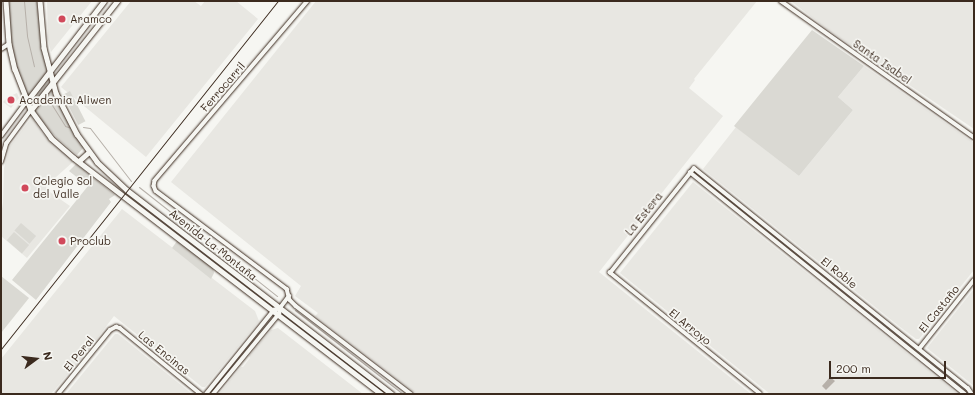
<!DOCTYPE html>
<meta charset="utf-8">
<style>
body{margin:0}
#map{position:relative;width:975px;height:395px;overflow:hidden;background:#f6f6f2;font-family:Mali,sans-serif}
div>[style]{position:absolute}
.built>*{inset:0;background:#e8e7e2}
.green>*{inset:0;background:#dad9d3;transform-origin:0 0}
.water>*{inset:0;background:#b6b0a9}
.stream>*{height:1px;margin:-0.5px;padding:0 0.5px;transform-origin:0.5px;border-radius:0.5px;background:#b6b0a9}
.roads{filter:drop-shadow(0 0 1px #3b2a1e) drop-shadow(0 0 1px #3b2a1e)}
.street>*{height:3.5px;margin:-1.75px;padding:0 1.75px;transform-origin:1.75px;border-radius:1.75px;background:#f6f6f2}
.secondary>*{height:4.5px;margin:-2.25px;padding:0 2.25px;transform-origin:2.25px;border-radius:2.25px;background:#f6f6f2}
.rail>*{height:1px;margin:-0.5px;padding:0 0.5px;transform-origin:0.5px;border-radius:0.5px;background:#3b2a1e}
.dots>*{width:11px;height:11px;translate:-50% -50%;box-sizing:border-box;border:2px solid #f6f6f2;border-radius:50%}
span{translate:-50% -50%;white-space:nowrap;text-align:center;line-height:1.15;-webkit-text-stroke:3.5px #f6f6f2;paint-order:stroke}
.poi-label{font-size:11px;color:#3b2a1e}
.left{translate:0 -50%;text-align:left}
.street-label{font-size:11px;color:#3b2a1e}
.frame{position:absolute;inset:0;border:2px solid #3b2a1e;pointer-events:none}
.north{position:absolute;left:16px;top:339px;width:40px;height:40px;-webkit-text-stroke:3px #f6f6f2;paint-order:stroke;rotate:75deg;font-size:11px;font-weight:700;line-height:16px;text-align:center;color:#3b2a1e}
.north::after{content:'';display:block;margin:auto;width:14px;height:18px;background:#3b2a1e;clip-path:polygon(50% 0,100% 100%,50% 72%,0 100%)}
.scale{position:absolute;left:829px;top:361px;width:117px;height:18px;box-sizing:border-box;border:2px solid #3b2a1e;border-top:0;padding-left:5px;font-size:12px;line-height:14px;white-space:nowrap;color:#3b2a1e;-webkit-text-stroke:3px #f6f6f2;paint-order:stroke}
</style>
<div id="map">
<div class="built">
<i style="clip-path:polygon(47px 1px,92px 1px,51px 52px,48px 40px)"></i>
<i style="clip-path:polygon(131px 1px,194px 1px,201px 6px,205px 1px,236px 1px,258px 19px,146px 157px,61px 87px)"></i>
<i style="clip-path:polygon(316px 1px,757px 1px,694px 79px,695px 80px,689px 88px,723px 116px,599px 272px,751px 394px,417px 394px,315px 316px,318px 313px,295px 296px,301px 286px,171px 182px)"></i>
<i style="clip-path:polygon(791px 1px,972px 1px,974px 3px,974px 129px,827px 29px)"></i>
<i style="clip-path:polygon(864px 66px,974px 143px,974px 270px,919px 339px,916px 339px,899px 326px,703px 169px,736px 127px,799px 176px,853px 110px,838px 97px)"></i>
<i style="clip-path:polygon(17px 93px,19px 98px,11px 108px,3px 102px,8px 97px)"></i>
<i style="clip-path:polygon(32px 117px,42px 133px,74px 161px,46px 186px,47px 190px,70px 206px,27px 258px,1px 236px,1px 214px,3px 203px,4px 168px,10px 146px)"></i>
<i style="clip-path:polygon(693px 182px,958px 394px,770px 394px,620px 273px)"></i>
<i style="clip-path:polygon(122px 209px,255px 311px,259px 321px,205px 387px,202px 387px,114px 316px,89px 349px,51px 394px,1px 394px,1px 359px)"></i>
<i style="clip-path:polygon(974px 289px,974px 386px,927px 348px)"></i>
<i style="clip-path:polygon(278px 328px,363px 394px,219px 394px,241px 367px,243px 367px,250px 358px,249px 356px,271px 330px)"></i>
<i style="clip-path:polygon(115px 334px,118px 334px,192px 394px,66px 394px)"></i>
</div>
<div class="green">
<i style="clip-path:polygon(9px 1px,38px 1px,47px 66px,56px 93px,84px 147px,77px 155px,57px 138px,43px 122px,35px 111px,27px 93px,15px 63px,9px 34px)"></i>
<i style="clip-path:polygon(812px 30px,864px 66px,838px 97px,853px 110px,799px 176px,734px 126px)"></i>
<i style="left:70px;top:91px;width:34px;height:8px;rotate:63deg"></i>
<i style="clip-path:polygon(76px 164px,115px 195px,109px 199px,111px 202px,36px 300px,12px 280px,88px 186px,69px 171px)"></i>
<i style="left:21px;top:223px;width:20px;height:10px;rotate:41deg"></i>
<i style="left:14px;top:232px;width:20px;height:11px;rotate:41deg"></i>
<i style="clip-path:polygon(177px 241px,213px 268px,214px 273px,211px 279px,172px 248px)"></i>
<i style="clip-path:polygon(1px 276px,29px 298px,1px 333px)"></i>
</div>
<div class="water">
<i style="clip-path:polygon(830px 377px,835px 381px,826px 390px,822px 386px)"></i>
</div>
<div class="stream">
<i style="left:24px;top:1px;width:35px;rotate:85deg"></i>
<i style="left:27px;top:36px;width:31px;rotate:77deg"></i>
<i style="left:47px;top:97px;width:34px;rotate:58deg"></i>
<i style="left:65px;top:126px;width:7px;rotate:16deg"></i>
<i style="left:83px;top:127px;width:7px;rotate:8deg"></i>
<i style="left:90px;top:128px;width:67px;rotate:52.3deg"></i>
<i style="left:139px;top:187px;width:176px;rotate:38.3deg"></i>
<i style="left:295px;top:310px;width:137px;rotate:37.9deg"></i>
</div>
<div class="roads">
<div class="street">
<i style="left:308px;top:1px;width:236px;rotate:130.4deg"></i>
<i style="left:155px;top:181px;width:5px;rotate:101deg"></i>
<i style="left:154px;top:186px;width:5px;rotate:68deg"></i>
<i style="left:156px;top:191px;width:164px;rotate:36.8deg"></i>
<i style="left:287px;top:289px;width:11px;rotate:75deg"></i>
<i style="left:290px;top:300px;width:8px;rotate:45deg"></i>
<i style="left:296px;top:306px;width:145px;rotate:37.4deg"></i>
<i style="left:781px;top:1px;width:236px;rotate:35.2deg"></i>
<i style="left:1px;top:49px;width:9px;rotate:-32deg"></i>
<i style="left:1px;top:136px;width:44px;rotate:-53.4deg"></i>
<i style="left:1px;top:162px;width:19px;rotate:-74deg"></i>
<i style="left:6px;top:144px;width:42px;rotate:-53.7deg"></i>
<i style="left:690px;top:172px;width:353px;rotate:38.9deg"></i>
<i style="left:919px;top:349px;width:88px;rotate:-51.4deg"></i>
<i style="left:58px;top:394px;width:82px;rotate:-50.9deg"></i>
<i style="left:110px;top:330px;width:7px;rotate:-27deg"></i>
<i style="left:116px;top:327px;width:4px;rotate:14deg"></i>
<i style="left:120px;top:328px;width:104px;rotate:39.2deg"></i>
<i style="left:206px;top:394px;width:108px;rotate:-51deg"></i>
<i style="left:274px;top:310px;width:6px;rotate:-18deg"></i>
<i style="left:213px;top:394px;width:104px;rotate:-50.5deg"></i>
<i style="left:279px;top:314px;width:6px;rotate:-81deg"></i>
<i style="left:280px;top:308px;width:15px;rotate:-53deg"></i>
<i style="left:760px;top:394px;width:193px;rotate:-141.1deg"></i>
<i style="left:610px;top:273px;width:134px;rotate:-51.3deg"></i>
<i style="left:694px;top:168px;width:351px;rotate:38.8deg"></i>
<i style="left:968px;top:388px;width:7px;rotate:56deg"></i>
</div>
<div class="secondary">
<i style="left:6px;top:1px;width:43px;rotate:86deg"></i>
<i style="left:9px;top:44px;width:26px;rotate:77deg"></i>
<i style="left:15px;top:69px;width:44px;rotate:68.7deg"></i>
<i style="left:31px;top:110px;width:34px;rotate:54deg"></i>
<i style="left:51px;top:138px;width:30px;rotate:41deg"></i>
<i style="left:74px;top:158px;width:388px;rotate:37.5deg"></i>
<i style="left:40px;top:1px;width:47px;rotate:85.1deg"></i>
<i style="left:44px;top:48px;width:47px;rotate:75.1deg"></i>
<i style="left:56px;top:93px;width:46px;rotate:62.9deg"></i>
<i style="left:77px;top:134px;width:34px;rotate:54deg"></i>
<i style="left:97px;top:162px;width:41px;rotate:43deg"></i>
<i style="left:127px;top:190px;width:334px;rotate:37.6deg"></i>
<i style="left:27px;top:101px;width:126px;rotate:-52.4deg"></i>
<i style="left:31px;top:110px;width:139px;rotate:-51.7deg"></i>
<i style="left:79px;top:161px;width:13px;rotate:-42deg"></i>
</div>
</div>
<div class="rail">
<i style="left:1px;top:349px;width:445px;rotate:-51.5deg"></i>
</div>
<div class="dots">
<i style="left:62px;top:19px;background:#d1495b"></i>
<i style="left:11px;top:100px;background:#d1495b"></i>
<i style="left:25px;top:188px;background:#d1495b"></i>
<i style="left:62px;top:241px;background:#d1495b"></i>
</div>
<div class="poi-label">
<span class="left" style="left:70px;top:19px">Aramco</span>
<span class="left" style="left:19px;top:100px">Academia Aliwen</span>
<span class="left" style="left:33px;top:188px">Colegio Sol<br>del Valle</span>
<span class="left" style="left:70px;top:241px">Proclub</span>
</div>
<div class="street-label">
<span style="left:882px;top:62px;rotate:35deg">Santa Isabel</span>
<span style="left:223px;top:87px;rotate:-49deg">Ferrocarril</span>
<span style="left:644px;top:214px;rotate:-51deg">La Estera</span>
<span style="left:213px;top:245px;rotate:38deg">Avenida La Montaña</span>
<span style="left:839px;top:273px;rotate:39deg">El Roble</span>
<span style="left:939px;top:309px;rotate:-51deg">El Castaño</span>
<span style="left:690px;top:327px;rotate:39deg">El Arroyo</span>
<span style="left:164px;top:353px;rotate:39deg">Las Encinas</span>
<span style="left:79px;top:354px;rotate:-51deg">El Peral</span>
</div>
<div class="frame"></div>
<div class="north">N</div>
<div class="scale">200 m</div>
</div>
